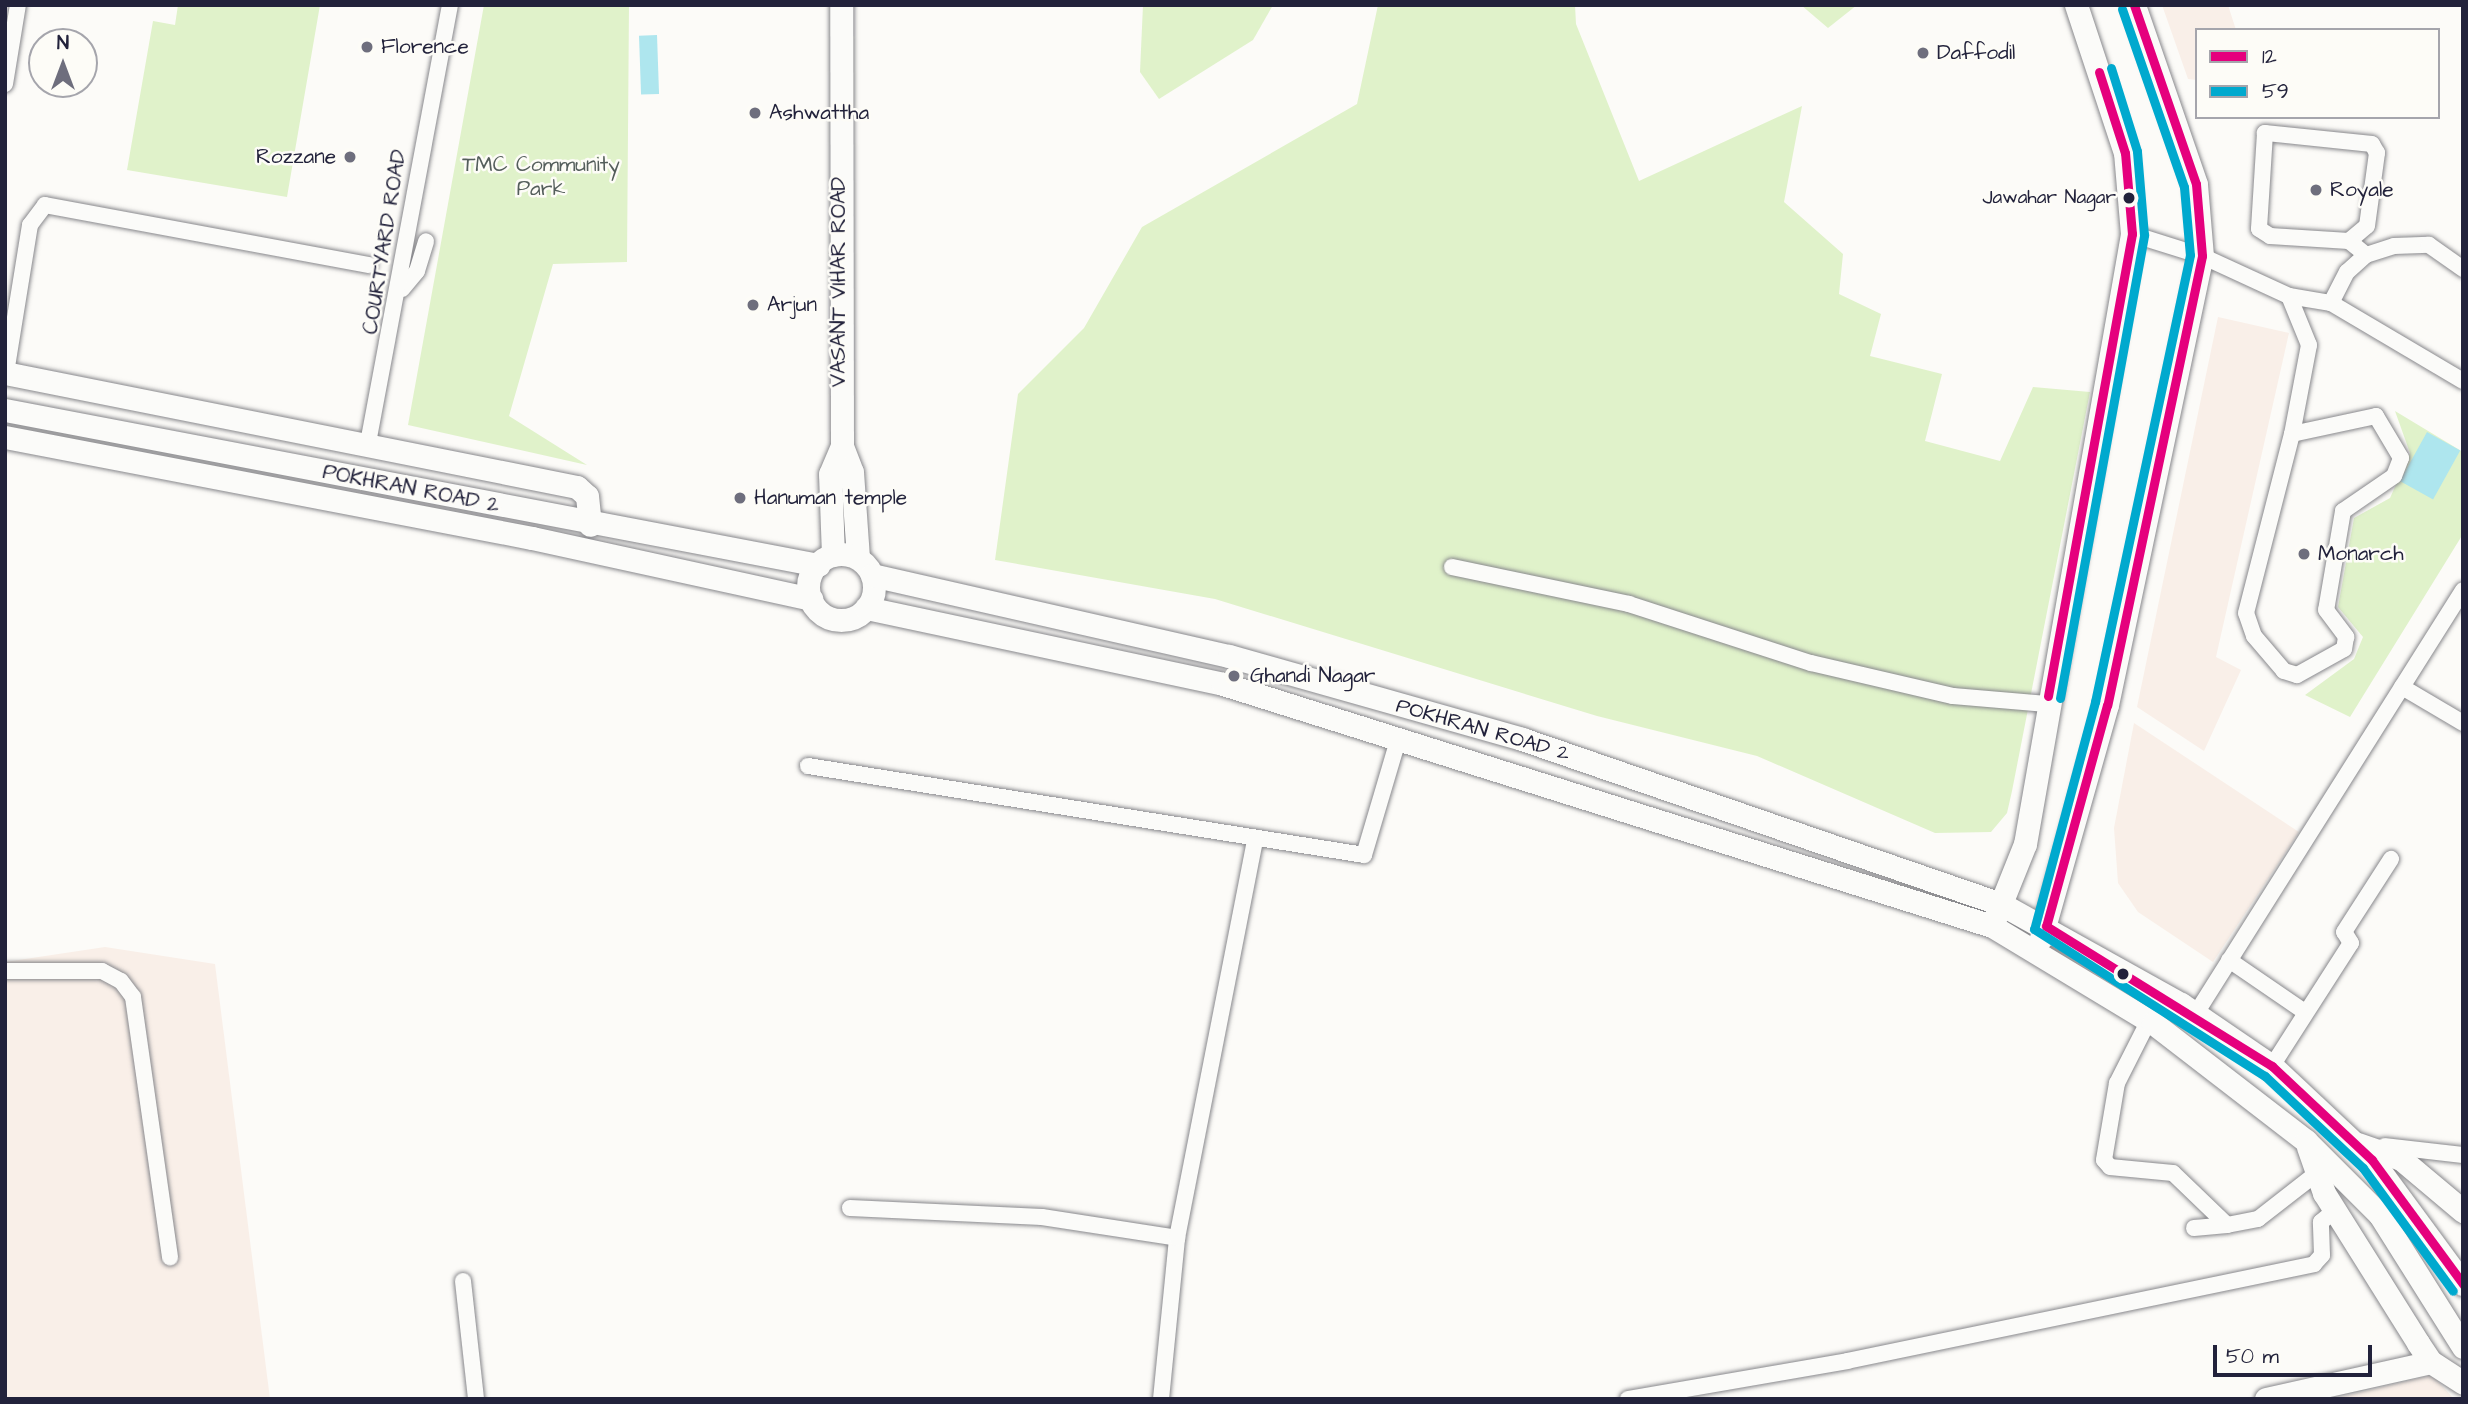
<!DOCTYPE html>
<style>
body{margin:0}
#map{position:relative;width:2468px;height:1404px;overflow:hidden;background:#fcfbf8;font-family:"Architects Daughter",sans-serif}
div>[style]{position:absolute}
.built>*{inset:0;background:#f9efe8}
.green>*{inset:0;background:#e0f2ca}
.water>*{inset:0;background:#aee6ee;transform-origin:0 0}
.roads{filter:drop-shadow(0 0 2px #88888c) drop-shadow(0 0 2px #88888c)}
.street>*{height:16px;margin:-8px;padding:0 8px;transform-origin:8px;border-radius:8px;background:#fbfbf9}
.secondary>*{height:23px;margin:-11.5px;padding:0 11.5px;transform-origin:11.5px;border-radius:11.5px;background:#fbfbf9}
.secondary>.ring{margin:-11.5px;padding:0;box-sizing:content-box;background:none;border:23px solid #fbfbf9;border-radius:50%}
.bus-1>*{height:9px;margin:-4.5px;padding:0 4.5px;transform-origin:4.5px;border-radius:4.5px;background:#e5007d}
.bus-2>*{height:9px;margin:-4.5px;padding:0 4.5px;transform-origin:4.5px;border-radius:4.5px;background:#00a9ce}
.dots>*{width:19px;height:19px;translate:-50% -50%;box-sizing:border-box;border:4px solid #fdfcf7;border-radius:50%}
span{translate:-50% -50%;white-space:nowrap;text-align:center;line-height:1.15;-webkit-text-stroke:5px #fdfcf7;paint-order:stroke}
.bus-label{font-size:19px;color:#22223b}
.right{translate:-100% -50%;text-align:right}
.poi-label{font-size:21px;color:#22223b}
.left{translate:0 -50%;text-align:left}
.park-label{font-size:21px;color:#545e5b}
.street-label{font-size:21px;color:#22223b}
.frame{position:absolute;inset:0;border:7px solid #22223b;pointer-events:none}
.legend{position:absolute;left:2195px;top:28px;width:245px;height:91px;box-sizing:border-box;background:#fdfcf7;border:2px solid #a5a5ac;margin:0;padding:9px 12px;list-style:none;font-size:21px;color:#22223b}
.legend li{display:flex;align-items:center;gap:14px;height:35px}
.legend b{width:35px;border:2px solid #a5a5ac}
.north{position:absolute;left:28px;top:28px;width:70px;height:70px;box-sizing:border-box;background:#fdfcf7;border:2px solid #a5a5ac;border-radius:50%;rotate:0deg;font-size:19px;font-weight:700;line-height:28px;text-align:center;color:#22223b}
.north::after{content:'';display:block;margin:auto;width:24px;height:32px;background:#6e6e7d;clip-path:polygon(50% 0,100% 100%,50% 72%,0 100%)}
.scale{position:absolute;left:2213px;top:1345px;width:159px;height:32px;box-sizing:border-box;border:4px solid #22223b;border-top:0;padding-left:9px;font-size:21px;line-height:24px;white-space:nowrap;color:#22223b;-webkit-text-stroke:5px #fdfcf7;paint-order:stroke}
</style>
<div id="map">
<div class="built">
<i style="clip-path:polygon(2162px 5px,2228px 5px,2236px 30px,2197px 30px,2197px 80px,2188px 79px)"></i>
<i style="clip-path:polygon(2218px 317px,2289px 333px,2216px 657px,2241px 670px,2204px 751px,2137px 707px)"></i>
<i style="clip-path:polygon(2134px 723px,2299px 832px,2213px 962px,2138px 912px,2118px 883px,2114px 828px)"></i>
<i style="clip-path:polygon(105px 947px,215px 964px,270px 1399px,5px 1399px,5px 962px)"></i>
<i style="clip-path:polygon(2432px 1375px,2454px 1399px,2332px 1399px)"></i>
</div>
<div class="green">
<i style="clip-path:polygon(178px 5px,320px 5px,287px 197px,127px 170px,153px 21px,175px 25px)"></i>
<i style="clip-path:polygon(484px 5px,629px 5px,627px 262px,553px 264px,509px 416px,587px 465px,408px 425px)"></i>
<i style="clip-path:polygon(1143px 5px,1273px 5px,1253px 40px,1159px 99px,1140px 72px)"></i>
<i style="clip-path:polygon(1378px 5px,1575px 5px,1576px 24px,1639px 181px,1802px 106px,1784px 202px,1843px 254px,1839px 294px,1881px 314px,1870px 356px,1942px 374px,1925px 441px,2000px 461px,2033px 387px,2090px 392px,2012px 791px,2007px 813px,1991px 832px,1935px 833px,1757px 756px,1597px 716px,1215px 599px,995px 560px,1018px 394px,1084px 328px,1142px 227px,1357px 104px)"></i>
<i style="clip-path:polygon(1801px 5px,1857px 5px,1828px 28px)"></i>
<i style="clip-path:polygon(2395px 411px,2463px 452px,2463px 534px,2350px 717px,2305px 695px,2354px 659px,2363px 637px,2338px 607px,2354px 518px,2390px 498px,2410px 453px)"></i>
</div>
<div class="water">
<i style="left:657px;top:35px;width:59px;height:18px;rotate:88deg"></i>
<i style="left:2427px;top:432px;width:38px;height:56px;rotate:29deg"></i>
</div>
<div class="roads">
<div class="street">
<i style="left:5px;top:84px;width:80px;rotate:-80.7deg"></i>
<i style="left:2132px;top:234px;width:73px;rotate:17.4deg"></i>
<i style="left:2202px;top:256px;width:96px;rotate:24.7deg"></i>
<i style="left:2289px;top:296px;width:43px;rotate:9.5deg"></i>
<i style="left:2331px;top:303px;width:153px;rotate:30.6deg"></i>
<i style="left:2349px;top:241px;width:23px;rotate:-40deg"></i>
<i style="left:2367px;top:226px;width:74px;rotate:-82.2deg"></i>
<i style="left:2377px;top:153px;width:10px;rotate:-119deg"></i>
<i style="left:2372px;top:144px;width:108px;rotate:-174.1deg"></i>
<i style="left:2265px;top:133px;width:96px;rotate:93.6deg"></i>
<i style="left:2259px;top:229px;width:13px;rotate:32deg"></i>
<i style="left:2270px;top:236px;width:79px;rotate:3.6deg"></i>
<i style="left:2349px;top:241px;width:22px;rotate:39deg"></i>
<i style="left:402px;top:289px;width:23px;rotate:-50deg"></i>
<i style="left:417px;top:271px;width:31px;rotate:-73deg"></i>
<i style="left:2289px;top:296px;width:53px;rotate:67.8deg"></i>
<i style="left:2309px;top:345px;width:91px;rotate:100.8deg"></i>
<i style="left:2292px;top:434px;width:86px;rotate:-12.1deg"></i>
<i style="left:2376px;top:416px;width:49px;rotate:59.2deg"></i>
<i style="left:2401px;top:458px;width:19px;rotate:111deg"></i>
<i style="left:2394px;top:476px;width:62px;rotate:145.5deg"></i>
<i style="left:2343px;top:511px;width:100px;rotate:99.7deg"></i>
<i style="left:2326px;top:610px;width:34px;rotate:53deg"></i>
<i style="left:2346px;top:637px;width:12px;rotate:99deg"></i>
<i style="left:2344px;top:649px;width:54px;rotate:151deg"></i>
<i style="left:2297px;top:675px;width:14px;rotate:-163deg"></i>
<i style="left:2284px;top:671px;width:46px;rotate:-130.6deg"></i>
<i style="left:2254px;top:636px;width:24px;rotate:-109deg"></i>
<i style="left:2246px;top:613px;width:185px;rotate:-75.6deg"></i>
<i style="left:2331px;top:303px;width:35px;rotate:-63deg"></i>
<i style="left:2347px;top:272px;width:25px;rotate:-42deg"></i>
<i style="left:2366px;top:255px;width:29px;rotate:-18deg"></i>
<i style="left:2394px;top:246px;width:35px;rotate:-2deg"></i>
<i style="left:2429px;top:245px;width:42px;rotate:35.2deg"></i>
<i style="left:6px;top:373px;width:150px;rotate:-80.8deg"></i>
<i style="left:30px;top:225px;width:25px;rotate:-53deg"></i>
<i style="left:45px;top:205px;width:330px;rotate:10.5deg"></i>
<i style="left:368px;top:443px;width:446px;rotate:-79.4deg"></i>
<i style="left:1452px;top:567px;width:181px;rotate:11.8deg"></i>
<i style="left:1629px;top:604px;width:191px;rotate:18deg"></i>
<i style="left:1811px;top:663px;width:146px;rotate:13.1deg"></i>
<i style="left:1953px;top:696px;width:94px;rotate:4.9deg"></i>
<i style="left:2402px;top:687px;width:71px;rotate:30.5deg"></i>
<i style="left:808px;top:766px;width:563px;rotate:9.09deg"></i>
<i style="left:1364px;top:855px;width:123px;rotate:-73.5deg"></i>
<i style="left:2229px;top:960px;width:92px;rotate:34.4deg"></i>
<i style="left:5px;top:971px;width:97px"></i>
<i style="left:102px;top:971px;width:21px;rotate:28deg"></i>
<i style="left:121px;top:981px;width:20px;rotate:53deg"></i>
<i style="left:133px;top:997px;width:263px;rotate:81.9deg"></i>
<i style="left:2195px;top:1015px;width:502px;rotate:-57.76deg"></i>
<i style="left:2149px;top:1020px;width:71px;rotate:116.9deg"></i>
<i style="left:2117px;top:1083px;width:78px;rotate:99.6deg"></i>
<i style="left:2104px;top:1160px;width:9px;rotate:49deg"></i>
<i style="left:2110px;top:1167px;width:63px;rotate:5.4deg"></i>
<i style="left:2173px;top:1173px;width:75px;rotate:43.9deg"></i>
<i style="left:2227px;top:1225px;width:32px;rotate:-11deg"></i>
<i style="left:2258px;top:1219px;width:75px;rotate:-37.9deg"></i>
<i style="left:2272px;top:1066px;width:146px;rotate:-57.3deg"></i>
<i style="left:2351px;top:943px;width:13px;rotate:-122deg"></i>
<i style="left:2344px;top:932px;width:87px;rotate:-57.2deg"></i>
<i style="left:2385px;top:1146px;width:79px;rotate:6.6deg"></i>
<i style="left:850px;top:1208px;width:192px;rotate:2.7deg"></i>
<i style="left:1042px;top:1217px;width:137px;rotate:8.8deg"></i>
<i style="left:2194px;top:1228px;width:33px;rotate:-5deg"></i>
<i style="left:463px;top:1281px;width:119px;rotate:83.7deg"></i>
<i style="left:1161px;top:1399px;width:162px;rotate:-84.3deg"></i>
<i style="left:1177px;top:1238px;width:407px;rotate:-78.9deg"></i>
<i style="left:1628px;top:1399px;width:222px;rotate:-9.8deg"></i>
<i style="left:1847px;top:1361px;width:477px;rotate:-11.7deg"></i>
<i style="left:2314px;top:1264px;width:12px;rotate:-48deg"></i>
<i style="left:2322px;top:1255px;width:33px;rotate:-92deg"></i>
<i style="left:2321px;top:1222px;width:17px;rotate:-40deg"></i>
</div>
<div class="secondary">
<i style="left:5px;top:373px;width:583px;rotate:11.27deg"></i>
<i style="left:577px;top:487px;width:13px;rotate:42deg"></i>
<i style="left:587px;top:496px;width:29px;rotate:84deg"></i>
<i style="left:5px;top:410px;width:828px;rotate:10.79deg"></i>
<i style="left:5px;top:437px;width:537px;rotate:10.85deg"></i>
<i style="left:532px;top:538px;width:286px;rotate:12.3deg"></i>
<i style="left:842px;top:446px;width:28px;rotate:69deg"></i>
<i style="left:852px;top:472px;width:86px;rotate:86deg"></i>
<i class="ring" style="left:808px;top:554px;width:43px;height:43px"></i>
<i style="left:833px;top:555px;width:81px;rotate:-92.1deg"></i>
<i style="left:830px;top:474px;width:30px;rotate:-67deg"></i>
<i style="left:842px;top:446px;width:441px;rotate:-90.1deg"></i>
<i style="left:872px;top:575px;width:366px;rotate:12.8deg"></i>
<i style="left:1229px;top:656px;width:305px;rotate:15.8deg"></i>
<i style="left:1522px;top:739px;width:507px;rotate:19.01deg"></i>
<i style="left:2001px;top:904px;width:206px;rotate:29.1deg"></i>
<i style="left:2181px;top:1004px;width:110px;rotate:34.3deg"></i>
<i style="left:2272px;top:1066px;width:137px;rotate:43.2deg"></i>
<i style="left:2372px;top:1160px;width:154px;rotate:53.7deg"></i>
<i style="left:866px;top:608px;width:365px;rotate:12deg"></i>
<i style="left:1223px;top:684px;width:806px;rotate:17.47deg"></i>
<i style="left:1992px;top:926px;width:188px;rotate:31.1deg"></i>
<i style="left:2153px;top:1023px;width:193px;rotate:37.6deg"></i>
<i style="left:2306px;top:1141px;width:105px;rotate:45deg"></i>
<i style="left:2380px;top:1215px;width:156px;rotate:57.8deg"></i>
<i style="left:1996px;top:916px;width:78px;rotate:-68.1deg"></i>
<i style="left:2025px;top:844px;width:619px;rotate:-80.05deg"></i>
<i style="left:2132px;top:234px;width:81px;rotate:-94.9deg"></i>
<i style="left:2125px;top:153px;width:156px;rotate:-108.3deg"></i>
<i style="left:2041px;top:938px;width:242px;rotate:-74.2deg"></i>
<i style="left:2107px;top:705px;width:459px;rotate:-78.1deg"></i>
<i style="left:2202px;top:256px;width:72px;rotate:-94.8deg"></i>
<i style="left:2196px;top:184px;width:189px;rotate:-109.1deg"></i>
<i style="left:2358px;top:1144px;width:46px;rotate:19.2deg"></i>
<i style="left:2401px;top:1159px;width:81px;rotate:40deg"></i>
<i style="left:2308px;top:1147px;width:49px;rotate:70.8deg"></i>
<i style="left:2324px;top:1193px;width:177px;rotate:57.9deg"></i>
<i style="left:2418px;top:1343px;width:23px;rotate:56deg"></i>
<i style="left:2431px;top:1362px;width:38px;rotate:33deg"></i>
<i style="left:2266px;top:1399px;width:169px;rotate:-12.6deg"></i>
</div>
</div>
<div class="bus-1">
<i style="left:2134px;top:5px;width:189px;rotate:70.9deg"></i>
<i style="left:2196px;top:184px;width:72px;rotate:85.2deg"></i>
<i style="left:2202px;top:256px;width:459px;rotate:101.9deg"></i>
<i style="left:2107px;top:705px;width:229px;rotate:105.4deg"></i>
<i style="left:2046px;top:926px;width:266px;rotate:31.8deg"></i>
<i style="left:2272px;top:1066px;width:137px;rotate:43.2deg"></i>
<i style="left:2372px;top:1160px;width:154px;rotate:53.7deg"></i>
<i style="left:2048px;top:696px;width:470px;rotate:-79.7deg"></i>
<i style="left:2132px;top:234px;width:81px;rotate:-94.9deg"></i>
<i style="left:2125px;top:153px;width:85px;rotate:-107.8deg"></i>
</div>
<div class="bus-2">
<i style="left:2122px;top:9px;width:188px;rotate:70.8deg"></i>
<i style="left:2184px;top:187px;width:68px;rotate:85deg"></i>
<i style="left:2190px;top:255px;width:457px;rotate:102deg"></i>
<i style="left:2095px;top:702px;width:235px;rotate:105deg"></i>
<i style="left:2034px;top:929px;width:274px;rotate:32.5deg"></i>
<i style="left:2265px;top:1076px;width:134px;rotate:43.2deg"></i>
<i style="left:2363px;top:1168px;width:152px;rotate:53.8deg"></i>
<i style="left:2060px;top:698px;width:471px;rotate:-79.7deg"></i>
<i style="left:2144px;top:235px;width:84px;rotate:-94.8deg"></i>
<i style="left:2137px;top:151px;width:87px;rotate:-107.4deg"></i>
</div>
<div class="dots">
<i style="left:367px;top:47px;background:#6e6e7d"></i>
<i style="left:1923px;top:53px;background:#6e6e7d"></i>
<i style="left:755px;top:113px;background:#6e6e7d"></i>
<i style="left:350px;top:157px;background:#6e6e7d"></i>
<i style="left:2316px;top:190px;background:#6e6e7d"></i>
<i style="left:2129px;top:198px;background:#22223b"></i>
<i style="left:753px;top:305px;background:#6e6e7d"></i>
<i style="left:740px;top:498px;background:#6e6e7d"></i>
<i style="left:2304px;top:554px;background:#6e6e7d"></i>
<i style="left:1234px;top:676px;background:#6e6e7d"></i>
<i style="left:2123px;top:974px;background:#22223b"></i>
</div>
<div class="bus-label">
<span class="right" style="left:2116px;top:198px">Jawahar Nagar</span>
</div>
<div class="poi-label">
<span class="left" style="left:381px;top:47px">Florence</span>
<span class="left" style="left:1937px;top:53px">Daffodil</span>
<span class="left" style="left:769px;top:113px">Ashwattha</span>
<span class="right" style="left:336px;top:157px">Rozzane</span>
<span class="left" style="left:2330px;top:190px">Royale</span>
<span class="left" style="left:767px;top:305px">Arjun</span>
<span class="left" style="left:754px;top:498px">Hanuman temple</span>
<span class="left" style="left:2318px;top:554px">Monarch</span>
<span class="left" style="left:1250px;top:676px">Ghandi Nagar</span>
</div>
<div class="park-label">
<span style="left:541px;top:177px">TMC Community<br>Park</span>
</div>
<div class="street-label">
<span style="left:385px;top:242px;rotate:-81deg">COURTYARD ROAD</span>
<span style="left:839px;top:282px;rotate:-90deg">VASANT VIHAR ROAD</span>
<span style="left:411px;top:489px;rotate:11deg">POKHRAN ROAD 2</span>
<span style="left:1483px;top:730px;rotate:16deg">POKHRAN ROAD 2</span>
</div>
<div class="frame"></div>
<ul class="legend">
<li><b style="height:9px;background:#e5007d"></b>12</li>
<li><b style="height:9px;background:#00a9ce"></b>59</li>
</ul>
<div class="north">N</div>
<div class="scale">50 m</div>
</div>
